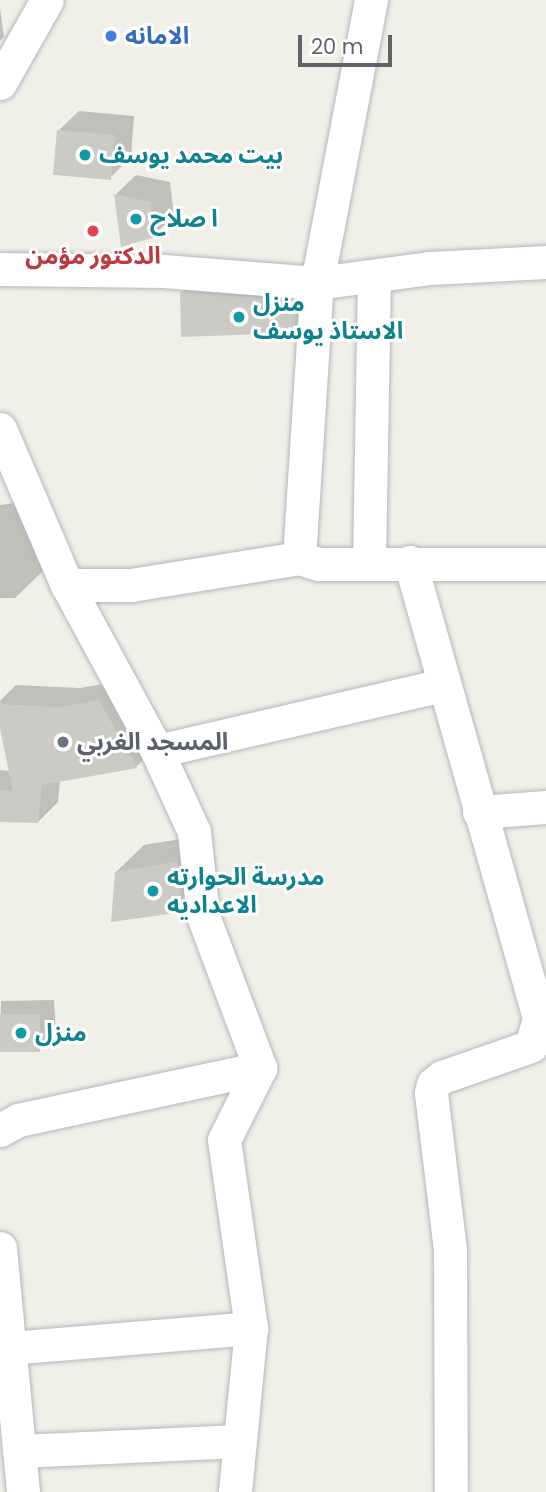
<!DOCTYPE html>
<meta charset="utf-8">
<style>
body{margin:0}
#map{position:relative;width:546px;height:1492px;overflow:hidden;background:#f0efe8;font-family:Poppins,"Noto Sans Arabic",sans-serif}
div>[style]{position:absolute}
.shadow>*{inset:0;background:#0003}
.building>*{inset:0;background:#cccac5;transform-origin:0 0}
.roads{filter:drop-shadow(0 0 2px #b5b7bb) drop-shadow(0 0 2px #b5b7bb)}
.street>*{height:33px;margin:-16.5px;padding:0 16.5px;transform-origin:16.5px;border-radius:16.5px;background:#fff}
.dots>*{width:19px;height:19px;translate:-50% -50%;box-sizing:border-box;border:4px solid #fff;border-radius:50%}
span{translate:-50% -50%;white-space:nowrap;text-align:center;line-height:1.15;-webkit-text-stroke:6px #fff;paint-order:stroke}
.shop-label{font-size:24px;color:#366cbe;font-weight:700}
.left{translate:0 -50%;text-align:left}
.culture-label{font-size:24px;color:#0d838f;font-weight:700}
.health-label{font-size:24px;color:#be3a42;font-weight:700}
.worship-label{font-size:24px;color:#5b616d;font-weight:700}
.scale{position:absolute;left:298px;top:35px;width:94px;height:32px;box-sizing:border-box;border:4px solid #5f6267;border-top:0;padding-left:9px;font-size:21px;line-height:24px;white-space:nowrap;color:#5f6267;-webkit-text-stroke:5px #fff;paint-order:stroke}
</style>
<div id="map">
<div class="shadow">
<i style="clip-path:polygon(0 8px,4px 37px,0 41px)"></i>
<i style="clip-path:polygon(79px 111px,134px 116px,131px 157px,112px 176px,59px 130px)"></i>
<i style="clip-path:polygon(136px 175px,170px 182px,174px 216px,154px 235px,116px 194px)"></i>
<i style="clip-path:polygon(196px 278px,309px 287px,308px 317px,294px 331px,182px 292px)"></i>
<i style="clip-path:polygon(46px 499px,43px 571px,15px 598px,0 598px,0 505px)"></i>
<i style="clip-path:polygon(119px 681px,156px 747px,137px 766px,60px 780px,58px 802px,38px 822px,0 820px,0 770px,11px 771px,0 701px,16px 685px,80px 688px)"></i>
<i style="clip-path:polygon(205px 835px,210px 883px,182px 911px,116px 872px,144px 845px)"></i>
<i style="clip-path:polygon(54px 1000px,56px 1035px,42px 1049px,0 1050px,1px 1001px)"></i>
</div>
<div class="building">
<i style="left:57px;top:130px;width:58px;height:45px;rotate:5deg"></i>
<i style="clip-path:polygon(114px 194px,151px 202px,155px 237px,121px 247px)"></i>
<i style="clip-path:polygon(180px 292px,297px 301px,294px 333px,181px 337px)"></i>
<i style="clip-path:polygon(99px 700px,137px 768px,42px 785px,38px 823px,0 822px,0 790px,13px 791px,0 729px,0 704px,60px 707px)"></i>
<i style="clip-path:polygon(178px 861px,183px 912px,111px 922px,115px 872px)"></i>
<i style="left:0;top:1014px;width:40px;height:38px"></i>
</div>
<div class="roads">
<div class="street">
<i style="left:0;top:83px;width:95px;rotate:-60.5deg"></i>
<i style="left:0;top:269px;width:164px;rotate:0.7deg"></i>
<i style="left:164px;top:271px;width:153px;rotate:4.5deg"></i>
<i style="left:317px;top:283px;width:113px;rotate:-7.6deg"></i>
<i style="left:429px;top:268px;width:117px;rotate:-2.9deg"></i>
<i style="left:0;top:429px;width:170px;rotate:66.8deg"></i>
<i style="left:67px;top:585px;width:189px;rotate:61.5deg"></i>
<i style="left:157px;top:751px;width:89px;rotate:65.4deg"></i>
<i style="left:194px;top:832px;width:84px;rotate:83.9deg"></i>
<i style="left:203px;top:916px;width:162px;rotate:69.4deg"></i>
<i style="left:260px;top:1068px;width:80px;rotate:116.6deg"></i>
<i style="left:224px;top:1140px;width:190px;rotate:81.8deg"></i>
<i style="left:251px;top:1328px;width:165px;rotate:95.6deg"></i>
<i style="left:299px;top:558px;width:276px;rotate:-86.3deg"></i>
<i style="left:317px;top:283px;width:288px;rotate:-79.2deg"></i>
<i style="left:410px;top:562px;width:475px;rotate:74.2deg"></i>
<i style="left:539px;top:1019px;width:28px;rotate:107deg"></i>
<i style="left:531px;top:1046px;width:94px;rotate:160.8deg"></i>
<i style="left:442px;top:1077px;width:11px;rotate:142deg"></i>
<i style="left:433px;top:1084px;width:9px;rotate:103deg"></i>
<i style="left:431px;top:1093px;width:157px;rotate:83.1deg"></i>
<i style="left:450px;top:1249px;width:243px;rotate:89.8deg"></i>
<i style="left:369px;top:563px;width:286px;rotate:-89deg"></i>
<i style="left:67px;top:585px;width:64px"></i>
<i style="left:131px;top:585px;width:170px;rotate:-9.1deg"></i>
<i style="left:299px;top:558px;width:21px;rotate:17deg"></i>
<i style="left:319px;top:564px;width:227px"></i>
<i style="left:157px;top:751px;width:294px;rotate:-13deg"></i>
<i style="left:479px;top:812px;width:67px;rotate:-4.3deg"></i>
<i style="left:0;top:1130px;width:21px;rotate:-29deg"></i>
<i style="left:18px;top:1120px;width:248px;rotate:-12.1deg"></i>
<i style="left:0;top:1248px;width:245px;rotate:84.6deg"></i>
<i style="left:9px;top:1348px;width:243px;rotate:-4.7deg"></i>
<i style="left:19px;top:1451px;width:221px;rotate:-2.6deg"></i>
</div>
</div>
<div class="dots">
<i style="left:111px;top:36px;background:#3f7fe0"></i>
<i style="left:85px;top:155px;background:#0f9aa8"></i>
<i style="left:136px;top:219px;background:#0f9aa8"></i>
<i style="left:93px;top:231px;background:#e0444e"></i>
<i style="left:239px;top:317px;background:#0f9aa8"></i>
<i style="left:63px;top:742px;background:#6b7280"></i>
<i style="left:153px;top:891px;background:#0f9aa8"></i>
<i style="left:21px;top:1033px;background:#0f9aa8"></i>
</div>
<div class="shop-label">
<span class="left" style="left:125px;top:36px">الامانه</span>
</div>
<div class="culture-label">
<span class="left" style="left:99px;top:155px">بيت محمد يوسف</span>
<span class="left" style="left:150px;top:219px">ا صلاح</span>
<span class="left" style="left:253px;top:317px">منزل<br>الاستاذ يوسف</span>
<span class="left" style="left:167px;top:891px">مدرسة الحوارته<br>الاعداديه</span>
<span class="left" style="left:35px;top:1033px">منزل</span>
</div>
<div class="health-label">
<span style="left:93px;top:256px">الدكتور مؤمن</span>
</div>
<div class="worship-label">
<span class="left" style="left:77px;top:742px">المسجد الغربي</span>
</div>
<div class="scale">20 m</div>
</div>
